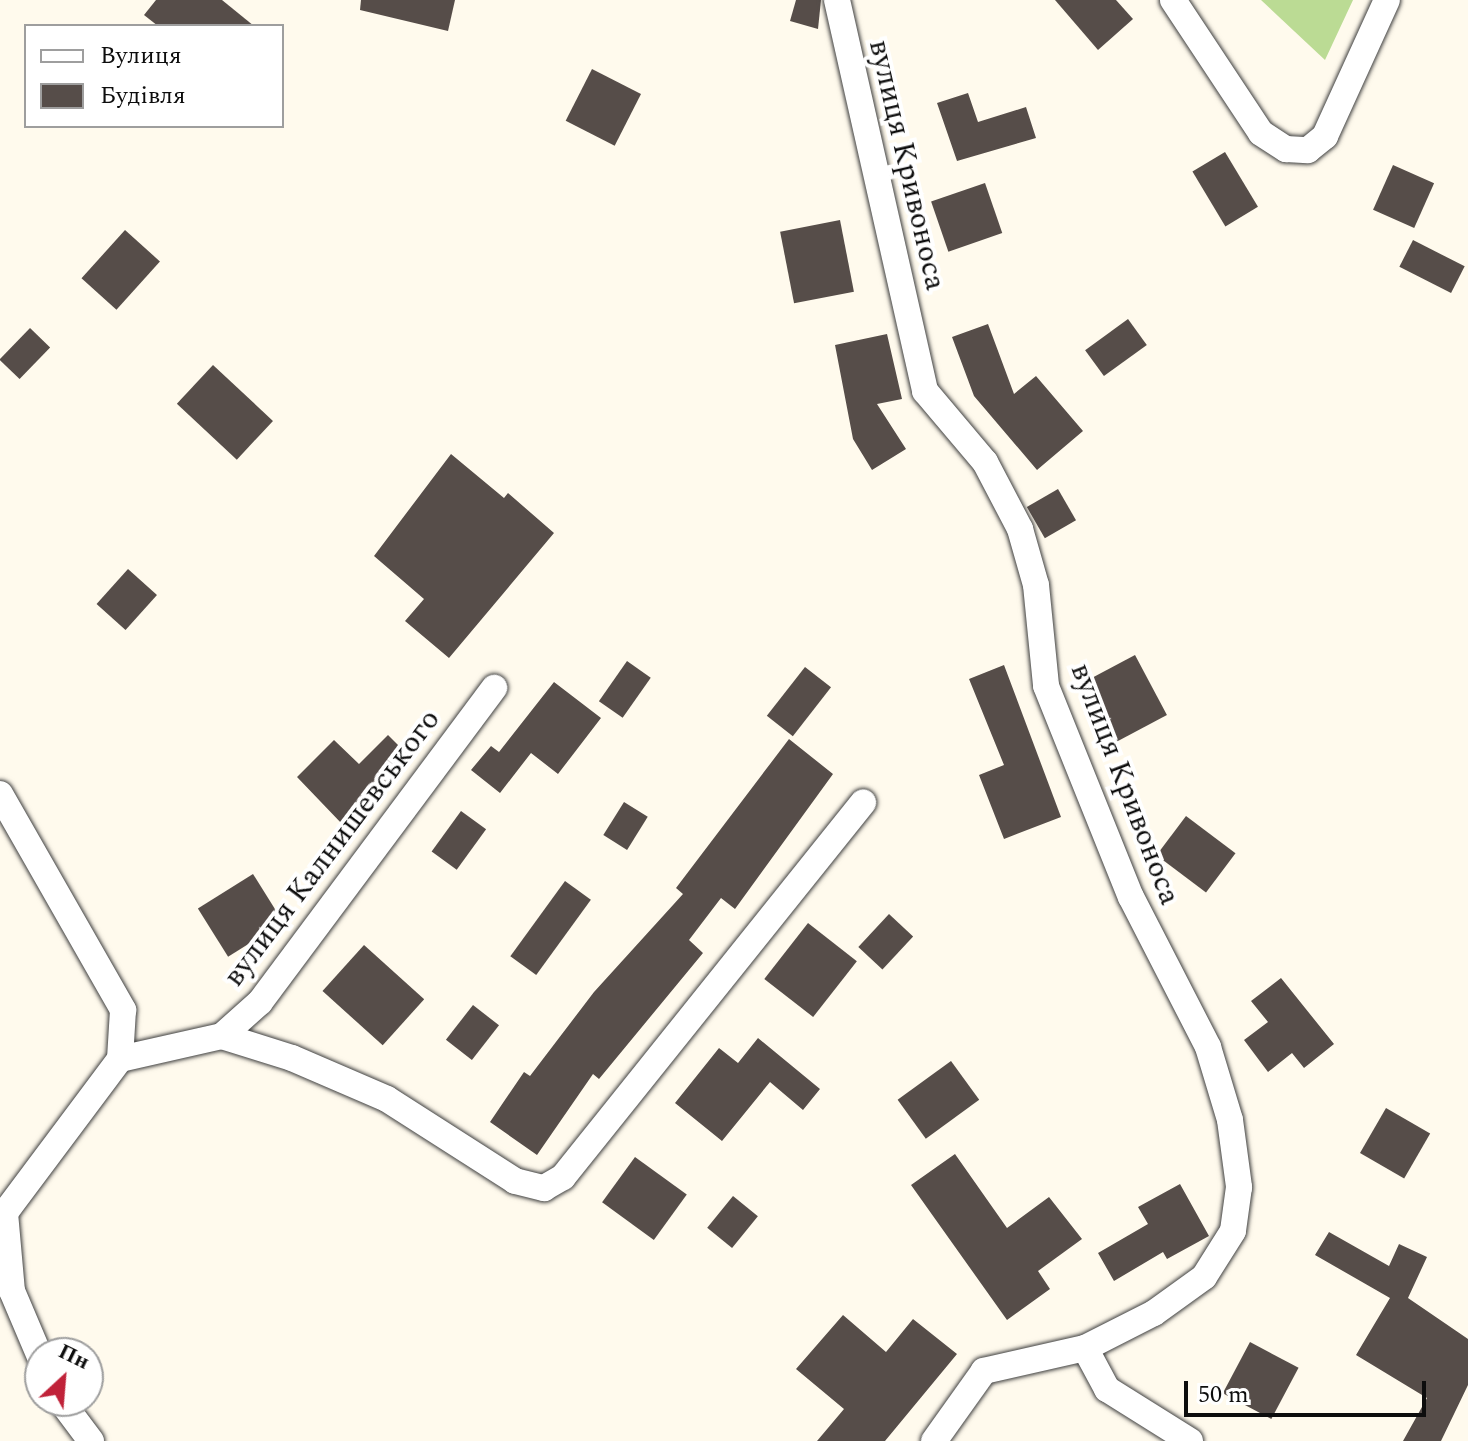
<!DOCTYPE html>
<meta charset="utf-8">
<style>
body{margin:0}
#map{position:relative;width:1468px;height:1441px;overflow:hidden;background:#fffaed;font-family:Spectral,serif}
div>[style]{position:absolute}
.forest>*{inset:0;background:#bbdb94}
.building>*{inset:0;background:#564d49;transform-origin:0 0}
.roads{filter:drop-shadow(0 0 2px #404040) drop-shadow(0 0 2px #404040)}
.minor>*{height:26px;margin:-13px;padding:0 13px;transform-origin:13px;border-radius:13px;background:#fff}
span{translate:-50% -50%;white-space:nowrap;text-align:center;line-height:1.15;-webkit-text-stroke:8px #fff;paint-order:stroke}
.street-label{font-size:30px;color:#0d0d0d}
.legend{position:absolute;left:24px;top:24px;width:260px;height:104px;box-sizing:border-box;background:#fff;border:2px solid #9e9e9e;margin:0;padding:10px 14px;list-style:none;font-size:24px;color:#0d0d0d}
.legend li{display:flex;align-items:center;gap:16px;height:40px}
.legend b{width:40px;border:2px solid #9e9e9e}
.north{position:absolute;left:24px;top:1337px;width:80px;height:80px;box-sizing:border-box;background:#fff;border:2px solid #9e9e9e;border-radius:50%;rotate:26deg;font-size:22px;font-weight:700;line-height:32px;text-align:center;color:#0d0d0d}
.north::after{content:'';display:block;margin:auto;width:28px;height:36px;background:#c02239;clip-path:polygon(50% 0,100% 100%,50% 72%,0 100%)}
.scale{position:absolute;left:1184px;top:1381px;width:242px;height:36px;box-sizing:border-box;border:4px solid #0d0d0d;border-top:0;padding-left:10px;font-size:24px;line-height:28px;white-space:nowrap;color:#0d0d0d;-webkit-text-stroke:6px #fff;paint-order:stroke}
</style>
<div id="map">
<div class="forest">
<i style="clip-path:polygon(1261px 0,1353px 0,1325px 60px)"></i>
</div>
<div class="building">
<i style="clip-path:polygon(156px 0,222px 0,254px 26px,158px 26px,144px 15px)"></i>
<i style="clip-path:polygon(361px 0,455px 0,448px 31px,360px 10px)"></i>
<i style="clip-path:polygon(796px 0,821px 0,818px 29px,790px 21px)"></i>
<i style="clip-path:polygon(1055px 0,1116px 0,1133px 19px,1098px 50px)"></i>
<i style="left:592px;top:69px;width:55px;height:58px;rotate:27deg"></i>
<i style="clip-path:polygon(968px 93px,978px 122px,1026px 107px,1036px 138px,957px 161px,937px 103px)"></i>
<i style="left:1225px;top:152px;width:64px;height:38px;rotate:59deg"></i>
<i style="left:1393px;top:165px;width:45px;height:49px;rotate:24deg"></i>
<i style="left:985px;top:183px;width:53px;height:57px;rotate:71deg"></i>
<i style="left:840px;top:220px;width:73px;height:61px;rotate:79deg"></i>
<i style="left:125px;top:230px;width:47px;height:65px;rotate:42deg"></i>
<i style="left:1413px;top:240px;width:58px;height:30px;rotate:27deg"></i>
<i style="left:1128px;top:319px;width:32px;height:53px;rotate:54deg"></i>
<i style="clip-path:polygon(988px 324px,1014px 394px,1036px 376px,1083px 431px,1037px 470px,974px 396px,952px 337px)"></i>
<i style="left:30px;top:328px;width:28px;height:44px;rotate:44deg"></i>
<i style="clip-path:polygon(887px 334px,902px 399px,877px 404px,906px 449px,872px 470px,853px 439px,835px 345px)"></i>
<i style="left:213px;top:365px;width:82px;height:53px;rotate:43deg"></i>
<i style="clip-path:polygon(451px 454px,504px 498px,508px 493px,554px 533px,449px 658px,405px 621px,424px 599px,374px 556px)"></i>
<i style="left:1058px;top:489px;width:36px;height:36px;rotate:60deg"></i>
<i style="left:128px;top:569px;width:39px;height:47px;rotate:42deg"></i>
<i style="left:1135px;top:655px;width:68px;height:57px;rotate:62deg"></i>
<i style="left:627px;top:661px;width:29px;height:49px;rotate:35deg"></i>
<i style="clip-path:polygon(1004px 665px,1061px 817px,1004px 839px,979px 775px,1004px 765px,969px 679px)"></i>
<i style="left:805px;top:667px;width:33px;height:62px;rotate:38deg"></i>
<i style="clip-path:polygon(554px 682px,601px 718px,558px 774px,531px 753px,500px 793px,471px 770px,491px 746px,499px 752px)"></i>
<i style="clip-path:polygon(388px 735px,411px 758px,343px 825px,297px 777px,334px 740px,359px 764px)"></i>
<i style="clip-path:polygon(789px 739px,833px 774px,735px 909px,721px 898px,689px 940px,703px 953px,599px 1079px,593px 1074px,537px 1155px,490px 1122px,524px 1072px,530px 1076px,594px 992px,683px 894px,676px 888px)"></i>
<i style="left:624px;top:802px;width:28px;height:39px;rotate:32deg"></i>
<i style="left:461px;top:811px;width:31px;height:50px;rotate:36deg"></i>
<i style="left:1186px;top:816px;width:62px;height:49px;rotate:37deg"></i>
<i style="left:253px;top:874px;width:57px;height:65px;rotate:58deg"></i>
<i style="left:565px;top:881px;width:32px;height:93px;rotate:36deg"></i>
<i style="left:889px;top:914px;width:33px;height:45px;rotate:43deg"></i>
<i style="left:808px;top:923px;width:62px;height:71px;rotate:38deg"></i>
<i style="left:364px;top:945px;width:81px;height:62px;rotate:42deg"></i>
<i style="clip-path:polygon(1281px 978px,1334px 1044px,1304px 1068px,1292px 1053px,1268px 1072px,1244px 1040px,1268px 1022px,1251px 1001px)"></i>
<i style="left:473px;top:1005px;width:33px;height:44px;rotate:38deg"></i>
<i style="clip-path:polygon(758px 1038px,820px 1089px,803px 1110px,770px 1082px,722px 1141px,675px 1103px,719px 1048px,738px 1063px)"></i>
<i style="left:951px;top:1061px;width:48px;height:66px;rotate:54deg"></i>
<i style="left:1386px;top:1108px;width:51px;height:52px;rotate:30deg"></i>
<i style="clip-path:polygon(955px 1154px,1007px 1228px,1049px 1197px,1082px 1239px,1038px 1271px,1050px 1289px,1007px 1320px,911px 1185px)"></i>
<i style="left:635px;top:1157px;width:64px;height:56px;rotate:36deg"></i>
<i style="clip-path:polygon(1180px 1184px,1209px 1236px,1167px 1259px,1163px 1252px,1114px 1281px,1098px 1253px,1148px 1224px,1138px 1207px)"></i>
<i style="left:733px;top:1196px;width:32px;height:41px;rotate:39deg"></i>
<i style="clip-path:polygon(1329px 1232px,1389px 1266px,1399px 1244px,1427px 1257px,1408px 1298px,1468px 1339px,1468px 1385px,1441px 1441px,1403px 1441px,1427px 1398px,1356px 1355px,1390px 1298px,1315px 1255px)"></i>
<i style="clip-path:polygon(843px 1315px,886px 1352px,913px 1319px,957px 1354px,885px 1441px,817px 1441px,844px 1409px,796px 1369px)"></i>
<i style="left:1250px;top:1342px;width:55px;height:58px;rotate:28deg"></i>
</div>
<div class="roads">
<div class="minor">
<i style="left:837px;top:0;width:401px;rotate:77.3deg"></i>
<i style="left:925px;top:391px;width:93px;rotate:49.8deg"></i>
<i style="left:985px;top:462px;width:76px;rotate:62.4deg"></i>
<i style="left:1020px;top:529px;width:58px;rotate:74.1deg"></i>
<i style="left:1036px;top:585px;width:101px;rotate:84.3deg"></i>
<i style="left:1046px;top:686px;width:227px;rotate:68.1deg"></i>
<i style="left:1131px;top:897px;width:169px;rotate:62.8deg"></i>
<i style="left:1208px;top:1047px;width:76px;rotate:73.2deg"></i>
<i style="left:1230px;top:1120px;width:68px;rotate:82.3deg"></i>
<i style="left:1239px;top:1187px;width:44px;rotate:97.8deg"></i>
<i style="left:1233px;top:1231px;width:54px;rotate:122.2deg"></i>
<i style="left:1204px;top:1277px;width:62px;rotate:144.2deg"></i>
<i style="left:1154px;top:1313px;width:77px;rotate:153.1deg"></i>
<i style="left:1085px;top:1348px;width:104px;rotate:167.2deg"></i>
<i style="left:984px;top:1371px;width:86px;rotate:125.5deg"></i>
<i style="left:1173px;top:0;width:159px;rotate:56.5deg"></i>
<i style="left:1261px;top:133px;width:30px;rotate:33deg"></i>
<i style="left:1286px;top:149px;width:22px;rotate:3deg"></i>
<i style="left:1308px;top:150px;width:22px;rotate:-39deg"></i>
<i style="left:1325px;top:136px;width:149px;rotate:-65.5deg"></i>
<i style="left:0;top:794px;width:249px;rotate:60.3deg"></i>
<i style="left:123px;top:1010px;width:49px;rotate:93.5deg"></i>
<i style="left:120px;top:1059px;width:192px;rotate:126.8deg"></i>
<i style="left:5px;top:1213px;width:78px;rotate:84.9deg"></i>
<i style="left:12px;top:1291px;width:72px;rotate:67deg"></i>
<i style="left:222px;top:1036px;width:73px;rotate:17.4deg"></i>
<i style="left:292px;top:1058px;width:103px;rotate:23.3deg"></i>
<i style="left:387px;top:1099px;width:152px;rotate:32.6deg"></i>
<i style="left:515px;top:1181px;width:30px;rotate:14deg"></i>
<i style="left:544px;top:1188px;width:22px;rotate:-30deg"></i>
<i style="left:563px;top:1177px;width:480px;rotate:-51.3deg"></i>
<i style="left:120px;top:1059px;width:105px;rotate:-12.7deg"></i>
<i style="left:222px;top:1036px;width:51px;rotate:-41.8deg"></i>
<i style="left:260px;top:1002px;width:392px;rotate:-53.3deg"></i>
<i style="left:1085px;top:1348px;width:47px;rotate:61.8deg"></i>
<i style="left:1107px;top:1389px;width:98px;rotate:32.1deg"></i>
<i style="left:61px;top:1401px;width:50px;rotate:53.1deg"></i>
</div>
</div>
<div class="street-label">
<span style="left:907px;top:165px;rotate:77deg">вулиця Кривоноса</span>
<span style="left:1125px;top:784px;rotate:69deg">вулиця Кривоноса</span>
<span style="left:332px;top:848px;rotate:-53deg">вулиця Калнишевського</span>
</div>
<ul class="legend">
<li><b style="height:10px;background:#fff"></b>Вулиця</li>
<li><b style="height:22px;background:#564d49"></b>Будівля</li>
</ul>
<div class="north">Пн</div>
<div class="scale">50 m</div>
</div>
